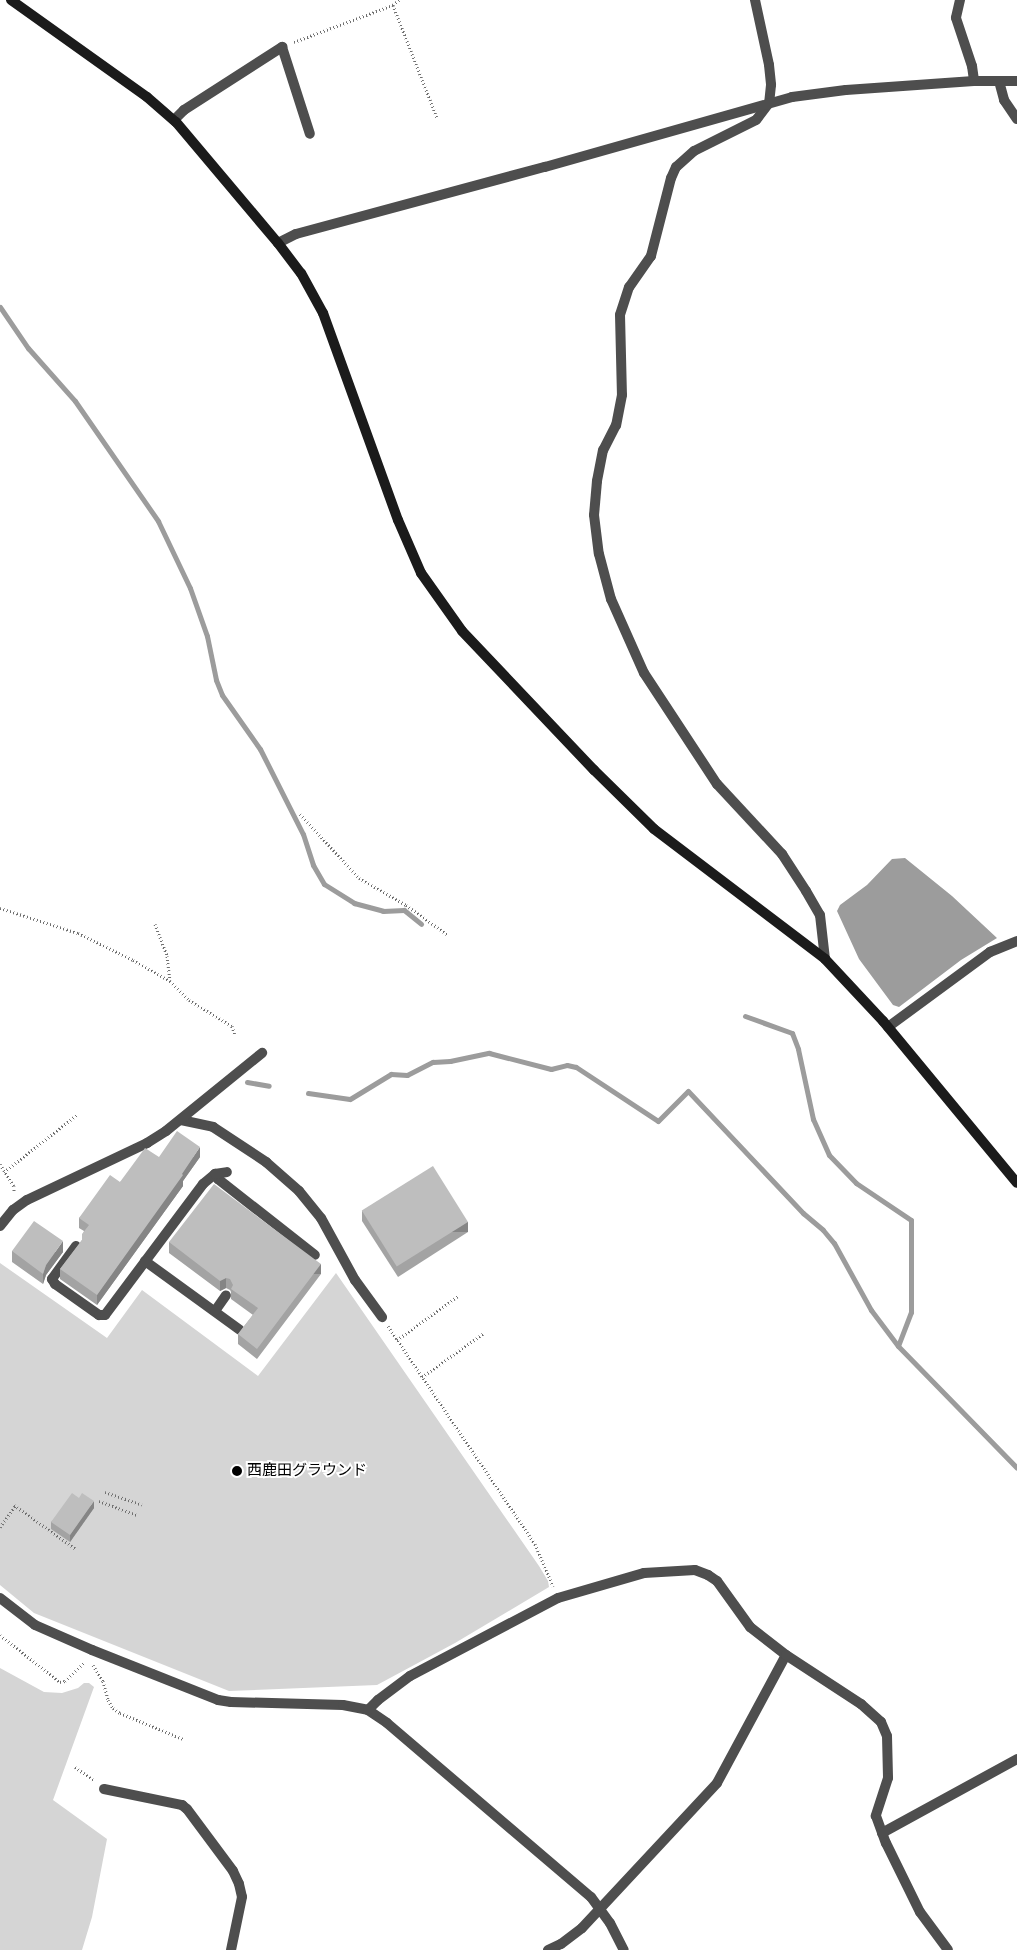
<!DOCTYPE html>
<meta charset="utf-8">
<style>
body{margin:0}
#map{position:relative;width:1017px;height:1950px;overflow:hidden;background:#fff;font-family:Jost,"Noto Sans JP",sans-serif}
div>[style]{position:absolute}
.green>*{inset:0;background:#d5d5d5}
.water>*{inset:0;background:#9c9c9c}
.stream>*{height:5px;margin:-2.5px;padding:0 2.5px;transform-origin:2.5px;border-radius:2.5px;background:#9c9c9c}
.path>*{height:3px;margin-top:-1.5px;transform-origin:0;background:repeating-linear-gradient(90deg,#707070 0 1px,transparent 0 3.5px)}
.lane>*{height:10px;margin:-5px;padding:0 5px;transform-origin:5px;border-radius:5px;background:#4e4e4e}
.street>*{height:10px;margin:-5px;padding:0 5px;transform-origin:5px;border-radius:5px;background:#4e4e4e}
.secondary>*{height:10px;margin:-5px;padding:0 5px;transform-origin:5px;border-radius:5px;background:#1b1b1b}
.wall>*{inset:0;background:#a3a3a3}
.shaded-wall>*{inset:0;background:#858585;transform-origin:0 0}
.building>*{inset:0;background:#bebebe;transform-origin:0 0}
.dots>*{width:14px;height:14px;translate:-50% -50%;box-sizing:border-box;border:2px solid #fff;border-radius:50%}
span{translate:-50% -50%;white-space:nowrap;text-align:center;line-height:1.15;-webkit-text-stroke:4px #fff;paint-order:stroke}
.poi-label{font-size:15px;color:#000}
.left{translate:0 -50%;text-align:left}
</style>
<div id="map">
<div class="green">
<i style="clip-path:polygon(0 1263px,107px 1338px,142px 1290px,258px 1376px,336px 1273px,539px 1566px,548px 1581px,549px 1587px,455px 1643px,377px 1685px,229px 1691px,34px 1613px,0 1585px)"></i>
<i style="clip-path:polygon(0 1668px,44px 1692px,62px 1693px,78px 1688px,84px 1683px,89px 1683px,94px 1687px,53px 1800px,107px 1839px,92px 1917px,82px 1950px,0 1950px)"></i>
</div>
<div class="water">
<i style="clip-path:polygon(905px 858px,952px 896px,997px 938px,961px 960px,899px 1007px,893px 1005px,859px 959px,837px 911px,840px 905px,867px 885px,892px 859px)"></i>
</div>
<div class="stream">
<i style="left:0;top:307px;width:50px;rotate:55.7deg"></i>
<i style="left:28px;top:348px;width:71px;rotate:48.4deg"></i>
<i style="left:75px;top:401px;width:146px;rotate:55.3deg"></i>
<i style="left:158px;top:521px;width:74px;rotate:64.5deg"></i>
<i style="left:190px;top:588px;width:51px;rotate:70.5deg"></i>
<i style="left:207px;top:636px;width:45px;rotate:78.4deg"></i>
<i style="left:216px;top:680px;width:16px;rotate:68deg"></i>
<i style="left:222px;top:695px;width:66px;rotate:54.9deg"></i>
<i style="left:260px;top:749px;width:95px;rotate:63.2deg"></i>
<i style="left:303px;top:834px;width:33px;rotate:72deg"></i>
<i style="left:313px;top:865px;width:22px;rotate:60deg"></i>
<i style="left:324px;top:884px;width:36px;rotate:32deg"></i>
<i style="left:354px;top:903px;width:30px;rotate:15deg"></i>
<i style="left:383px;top:911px;width:21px;rotate:-3deg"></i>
<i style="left:404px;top:910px;width:22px;rotate:39deg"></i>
<i style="left:745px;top:1016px;width:50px;rotate:19.9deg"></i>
<i style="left:792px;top:1033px;width:17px;rotate:69deg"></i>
<i style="left:798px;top:1049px;width:72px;rotate:77.9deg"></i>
<i style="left:813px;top:1119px;width:39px;rotate:66deg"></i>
<i style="left:829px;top:1155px;width:39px;rotate:46deg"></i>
<i style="left:856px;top:1183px;width:66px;rotate:33.9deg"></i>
<i style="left:911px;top:1220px;width:92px;rotate:90deg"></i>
<i style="left:911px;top:1312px;width:36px;rotate:111deg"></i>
<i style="left:247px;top:1082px;width:22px;rotate:10deg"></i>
<i style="left:308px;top:1093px;width:42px;rotate:8.1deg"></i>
<i style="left:350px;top:1099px;width:48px;rotate:-31.4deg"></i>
<i style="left:391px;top:1074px;width:16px;rotate:4deg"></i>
<i style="left:407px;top:1075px;width:29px;rotate:-27deg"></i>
<i style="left:433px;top:1062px;width:17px;rotate:-3deg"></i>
<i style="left:450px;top:1061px;width:40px;rotate:-12deg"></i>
<i style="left:489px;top:1053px;width:64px;rotate:14.5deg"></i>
<i style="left:551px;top:1069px;width:16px;rotate:-14deg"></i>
<i style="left:567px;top:1065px;width:9px;rotate:13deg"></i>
<i style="left:576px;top:1067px;width:98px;rotate:33.4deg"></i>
<i style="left:658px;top:1121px;width:42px;rotate:-45deg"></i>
<i style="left:688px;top:1091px;width:168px;rotate:46.7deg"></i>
<i style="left:803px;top:1213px;width:26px;rotate:40deg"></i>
<i style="left:823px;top:1230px;width:17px;rotate:50deg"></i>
<i style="left:834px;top:1243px;width:77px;rotate:61.1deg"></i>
<i style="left:871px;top:1310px;width:45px;rotate:53.1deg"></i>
<i style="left:898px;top:1346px;width:170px;rotate:45.7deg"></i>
</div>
<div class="path">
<i style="left:393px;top:5px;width:121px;rotate:68.7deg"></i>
<i style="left:294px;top:42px;width:106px;rotate:-20.5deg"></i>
<i style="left:393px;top:5px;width:8px;rotate:-40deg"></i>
<i style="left:300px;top:814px;width:87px;rotate:47.3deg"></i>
<i style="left:359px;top:878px;width:54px;rotate:29.9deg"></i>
<i style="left:406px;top:905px;width:52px;rotate:35.5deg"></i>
<i style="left:0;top:908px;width:82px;rotate:17.8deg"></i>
<i style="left:78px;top:933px;width:61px;rotate:26.1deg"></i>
<i style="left:133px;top:960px;width:43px;rotate:29.6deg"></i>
<i style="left:170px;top:981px;width:27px;rotate:45deg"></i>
<i style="left:189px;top:1000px;width:50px;rotate:31.2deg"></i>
<i style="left:232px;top:1026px;width:9px;rotate:72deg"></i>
<i style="left:155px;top:924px;width:34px;rotate:69deg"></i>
<i style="left:167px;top:956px;width:24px;rotate:83deg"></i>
<i style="left:0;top:1164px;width:26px;rotate:58deg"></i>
<i style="left:14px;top:1186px;width:6px;rotate:90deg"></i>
<i style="left:4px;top:1172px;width:94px;rotate:-38.1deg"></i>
<i style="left:388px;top:1326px;width:263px;rotate:56deg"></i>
<i style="left:535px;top:1544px;width:46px;rotate:66.8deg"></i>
<i style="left:397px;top:1340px;width:75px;rotate:-35.8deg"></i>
<i style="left:422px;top:1377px;width:76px;rotate:-35.4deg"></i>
<i style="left:105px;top:1492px;width:39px;rotate:19deg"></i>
<i style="left:99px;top:1501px;width:40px;rotate:20.2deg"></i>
<i style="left:14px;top:1505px;width:76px;rotate:35.4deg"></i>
<i style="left:0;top:1527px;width:26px;rotate:-54deg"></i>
<i style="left:0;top:1635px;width:76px;rotate:38.1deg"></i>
<i style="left:60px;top:1682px;width:5px;rotate:-11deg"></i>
<i style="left:65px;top:1681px;width:28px;rotate:-44deg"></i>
<i style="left:93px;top:1665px;width:19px;rotate:58deg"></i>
<i style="left:103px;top:1681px;width:20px;rotate:75deg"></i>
<i style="left:108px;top:1700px;width:9px;rotate:58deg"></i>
<i style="left:113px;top:1708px;width:9px;rotate:36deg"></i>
<i style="left:120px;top:1713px;width:68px;rotate:22.4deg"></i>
<i style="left:75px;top:1767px;width:24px;rotate:35deg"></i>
</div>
<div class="lane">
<i style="left:174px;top:120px;width:14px;rotate:-45deg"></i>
<i style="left:184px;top:110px;width:117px;rotate:-32.7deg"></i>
<i style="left:282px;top:47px;width:91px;rotate:72.2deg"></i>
<i style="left:215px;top:1174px;width:6px;rotate:59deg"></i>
<i style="left:218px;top:1179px;width:123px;rotate:38.1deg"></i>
<i style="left:76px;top:1246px;width:41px;rotate:126deg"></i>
<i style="left:52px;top:1279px;width:6px;rotate:59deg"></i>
<i style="left:55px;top:1284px;width:54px;rotate:35.2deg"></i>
<i style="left:99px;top:1315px;width:6px"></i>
<i style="left:105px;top:1315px;width:164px;rotate:-53.2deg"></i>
<i style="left:203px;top:1184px;width:16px;rotate:-40deg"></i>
<i style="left:215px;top:1174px;width:12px;rotate:-9deg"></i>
<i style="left:145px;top:1261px;width:117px;rotate:36deg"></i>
<i style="left:215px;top:1311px;width:19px;rotate:-55deg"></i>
<i style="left:548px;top:1950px;width:14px;rotate:-25deg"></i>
<i style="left:561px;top:1944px;width:26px;rotate:-37deg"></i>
<i style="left:582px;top:1928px;width:198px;rotate:-47deg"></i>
<i style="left:717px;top:1783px;width:145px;rotate:-61.7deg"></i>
</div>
<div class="street">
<i style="left:755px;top:0;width:66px;rotate:77.8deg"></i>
<i style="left:769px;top:65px;width:20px;rotate:84deg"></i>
<i style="left:771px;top:85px;width:18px;rotate:96deg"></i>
<i style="left:769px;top:103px;width:21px;rotate:127deg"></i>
<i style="left:756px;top:120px;width:69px;rotate:153.4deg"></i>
<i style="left:694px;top:151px;width:24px;rotate:138deg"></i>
<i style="left:676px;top:167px;width:12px;rotate:114deg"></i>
<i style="left:671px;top:178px;width:81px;rotate:104.4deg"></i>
<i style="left:651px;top:256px;width:38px;rotate:125deg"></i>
<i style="left:629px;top:287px;width:29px;rotate:108deg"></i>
<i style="left:620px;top:315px;width:80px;rotate:88.6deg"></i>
<i style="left:622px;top:395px;width:31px;rotate:101deg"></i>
<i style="left:616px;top:425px;width:28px;rotate:117deg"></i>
<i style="left:603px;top:450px;width:32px;rotate:101deg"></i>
<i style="left:597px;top:481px;width:34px;rotate:95deg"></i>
<i style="left:594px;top:515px;width:39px;rotate:83deg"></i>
<i style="left:599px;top:554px;width:47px;rotate:75.1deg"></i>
<i style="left:611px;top:599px;width:81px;rotate:66deg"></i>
<i style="left:644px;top:673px;width:133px;rotate:56.7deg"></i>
<i style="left:717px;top:784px;width:96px;rotate:47.1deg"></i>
<i style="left:782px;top:854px;width:44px;rotate:57deg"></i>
<i style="left:806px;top:891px;width:28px;rotate:60deg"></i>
<i style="left:820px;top:915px;width:44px;rotate:83.5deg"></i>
<i style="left:960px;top:0;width:18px;rotate:103deg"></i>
<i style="left:956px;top:18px;width:51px;rotate:71.6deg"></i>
<i style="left:972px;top:66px;width:15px;rotate:82deg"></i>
<i style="left:999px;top:81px;width:20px;rotate:75deg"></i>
<i style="left:1004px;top:100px;width:23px;rotate:56deg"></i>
<i style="left:278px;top:243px;width:20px;rotate:-27deg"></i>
<i style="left:296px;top:234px;width:258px;rotate:-15.1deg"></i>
<i style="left:545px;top:167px;width:257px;rotate:-15.8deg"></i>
<i style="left:792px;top:97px;width:54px;rotate:-7.4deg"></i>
<i style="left:846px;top:90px;width:128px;rotate:-4deg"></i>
<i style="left:974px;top:81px;width:43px"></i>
<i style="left:888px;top:1027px;width:127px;rotate:-36.3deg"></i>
<i style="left:990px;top:952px;width:29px;rotate:-22deg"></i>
<i style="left:181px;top:1120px;width:33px;rotate:12deg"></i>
<i style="left:213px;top:1127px;width:64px;rotate:33.4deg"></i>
<i style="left:266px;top:1162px;width:44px;rotate:41.3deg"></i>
<i style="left:299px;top:1191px;width:35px;rotate:51deg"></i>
<i style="left:321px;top:1218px;width:71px;rotate:61.3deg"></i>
<i style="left:355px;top:1280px;width:46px;rotate:53.9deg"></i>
<i style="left:0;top:1226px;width:21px;rotate:-51deg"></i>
<i style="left:13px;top:1210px;width:17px;rotate:-36deg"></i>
<i style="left:27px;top:1200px;width:133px;rotate:-25.4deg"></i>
<i style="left:147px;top:1143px;width:22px;rotate:-32deg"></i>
<i style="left:166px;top:1131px;width:124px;rotate:-39.1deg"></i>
<i style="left:0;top:1598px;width:44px;rotate:37.6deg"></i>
<i style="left:35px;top:1625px;width:62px;rotate:23.7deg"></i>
<i style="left:92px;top:1650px;width:136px;rotate:21.6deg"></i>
<i style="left:218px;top:1700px;width:13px;rotate:9deg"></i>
<i style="left:231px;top:1702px;width:112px;rotate:1.5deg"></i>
<i style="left:343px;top:1705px;width:25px;rotate:11deg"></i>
<i style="left:368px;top:1710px;width:23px;rotate:34deg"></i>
<i style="left:387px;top:1723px;width:268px;rotate:40.5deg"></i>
<i style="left:591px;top:1897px;width:32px;rotate:54deg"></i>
<i style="left:610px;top:1923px;width:30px;rotate:63deg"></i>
<i style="left:368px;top:1710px;width:14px;rotate:-45deg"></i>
<i style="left:378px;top:1700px;width:40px;rotate:-37deg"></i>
<i style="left:410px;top:1676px;width:167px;rotate:-27.8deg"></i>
<i style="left:558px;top:1598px;width:90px;rotate:-16.2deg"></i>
<i style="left:644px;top:1573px;width:51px;rotate:-3.4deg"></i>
<i style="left:695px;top:1570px;width:14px;rotate:21deg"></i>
<i style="left:708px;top:1575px;width:11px;rotate:34deg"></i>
<i style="left:717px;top:1581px;width:57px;rotate:54.3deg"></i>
<i style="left:750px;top:1627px;width:46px;rotate:37.9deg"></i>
<i style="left:786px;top:1655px;width:90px;rotate:33.2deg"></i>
<i style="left:861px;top:1704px;width:27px;rotate:42deg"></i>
<i style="left:881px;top:1722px;width:15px;rotate:67deg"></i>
<i style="left:887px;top:1736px;width:42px;rotate:88.6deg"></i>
<i style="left:888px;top:1778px;width:40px;rotate:108deg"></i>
<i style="left:876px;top:1816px;width:29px;rotate:70deg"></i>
<i style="left:886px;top:1843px;width:77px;rotate:63.8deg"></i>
<i style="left:920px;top:1912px;width:47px;rotate:53.6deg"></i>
<i style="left:104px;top:1789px;width:80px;rotate:11.6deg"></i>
<i style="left:182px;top:1805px;width:6px;rotate:39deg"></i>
<i style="left:187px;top:1809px;width:77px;rotate:53.4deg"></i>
<i style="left:233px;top:1871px;width:14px;rotate:65deg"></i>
<i style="left:239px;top:1884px;width:13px;rotate:77deg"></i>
<i style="left:242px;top:1897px;width:54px;rotate:101.7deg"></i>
<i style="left:882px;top:1833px;width:154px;rotate:-28.7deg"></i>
</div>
<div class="secondary">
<i style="left:11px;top:0;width:167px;rotate:35.5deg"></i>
<i style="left:147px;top:97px;width:38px;rotate:41deg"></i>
<i style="left:176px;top:122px;width:158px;rotate:49.9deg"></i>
<i style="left:278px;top:243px;width:38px;rotate:53deg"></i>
<i style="left:301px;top:273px;width:46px;rotate:61.2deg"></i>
<i style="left:323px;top:313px;width:220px;rotate:70.1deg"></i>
<i style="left:398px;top:520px;width:58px;rotate:66.5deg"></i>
<i style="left:421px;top:573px;width:71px;rotate:54.7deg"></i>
<i style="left:462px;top:631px;width:192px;rotate:46.5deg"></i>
<i style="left:594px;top:770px;width:84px;rotate:44.5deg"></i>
<i style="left:654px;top:829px;width:215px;rotate:37.2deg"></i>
<i style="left:825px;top:959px;width:85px;rotate:46.9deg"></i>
<i style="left:883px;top:1021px;width:210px;rotate:50.4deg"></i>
</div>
<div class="wall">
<i style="clip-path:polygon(159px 1157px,200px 1157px,183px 1181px,183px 1186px,97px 1305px,60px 1279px,60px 1269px,82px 1240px,84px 1231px,79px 1228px,79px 1218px,120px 1182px)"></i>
<i style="clip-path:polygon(362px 1211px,468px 1232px,398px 1277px,362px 1221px)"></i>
<i style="clip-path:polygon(169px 1242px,321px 1274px,257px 1359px,238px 1344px,238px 1334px,253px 1315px,231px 1299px,231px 1292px,230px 1290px,226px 1288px,220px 1291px,169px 1253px)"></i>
<i style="clip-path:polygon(12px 1251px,63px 1252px,46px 1275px,43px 1284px,12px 1262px)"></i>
<i style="clip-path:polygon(79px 1498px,94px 1508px,70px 1542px,51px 1529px,51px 1522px)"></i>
</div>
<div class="shaded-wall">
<i style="clip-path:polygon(200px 1147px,200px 1157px,183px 1181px,183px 1186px,97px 1305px,97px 1295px)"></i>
<i style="left:468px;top:1222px;width:10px;height:83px;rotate:90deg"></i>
<i style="clip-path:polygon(63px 1241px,63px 1252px,46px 1275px,43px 1284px,43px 1274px,46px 1265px)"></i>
<i style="left:321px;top:1264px;width:10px;height:106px;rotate:90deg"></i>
<i style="clip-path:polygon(226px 1278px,226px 1288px,220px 1291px,220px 1281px)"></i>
<i style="clip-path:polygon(94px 1501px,94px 1508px,70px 1542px,70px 1535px)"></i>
</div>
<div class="building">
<i style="clip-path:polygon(177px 1131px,200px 1147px,182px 1174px,183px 1175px,97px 1295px,60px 1269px,82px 1240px,82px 1234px,89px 1225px,79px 1218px,110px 1175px,120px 1182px,145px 1148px,159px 1157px)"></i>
<i style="left:433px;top:1166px;width:66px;height:84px;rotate:58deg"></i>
<i style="clip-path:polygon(214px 1184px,321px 1264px,257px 1349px,238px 1334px,258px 1308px,231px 1289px,233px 1285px,230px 1279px,226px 1278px,220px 1281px,169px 1242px)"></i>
<i style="clip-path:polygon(34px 1221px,63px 1241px,46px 1265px,43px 1274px,12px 1251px)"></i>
<i style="clip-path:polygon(72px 1493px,79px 1498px,82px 1493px,94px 1501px,70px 1535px,51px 1522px)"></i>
</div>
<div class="dots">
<i style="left:237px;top:1471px;background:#000"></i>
</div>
<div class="poi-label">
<span class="left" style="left:247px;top:1471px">西鹿田グラウンド</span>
</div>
</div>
